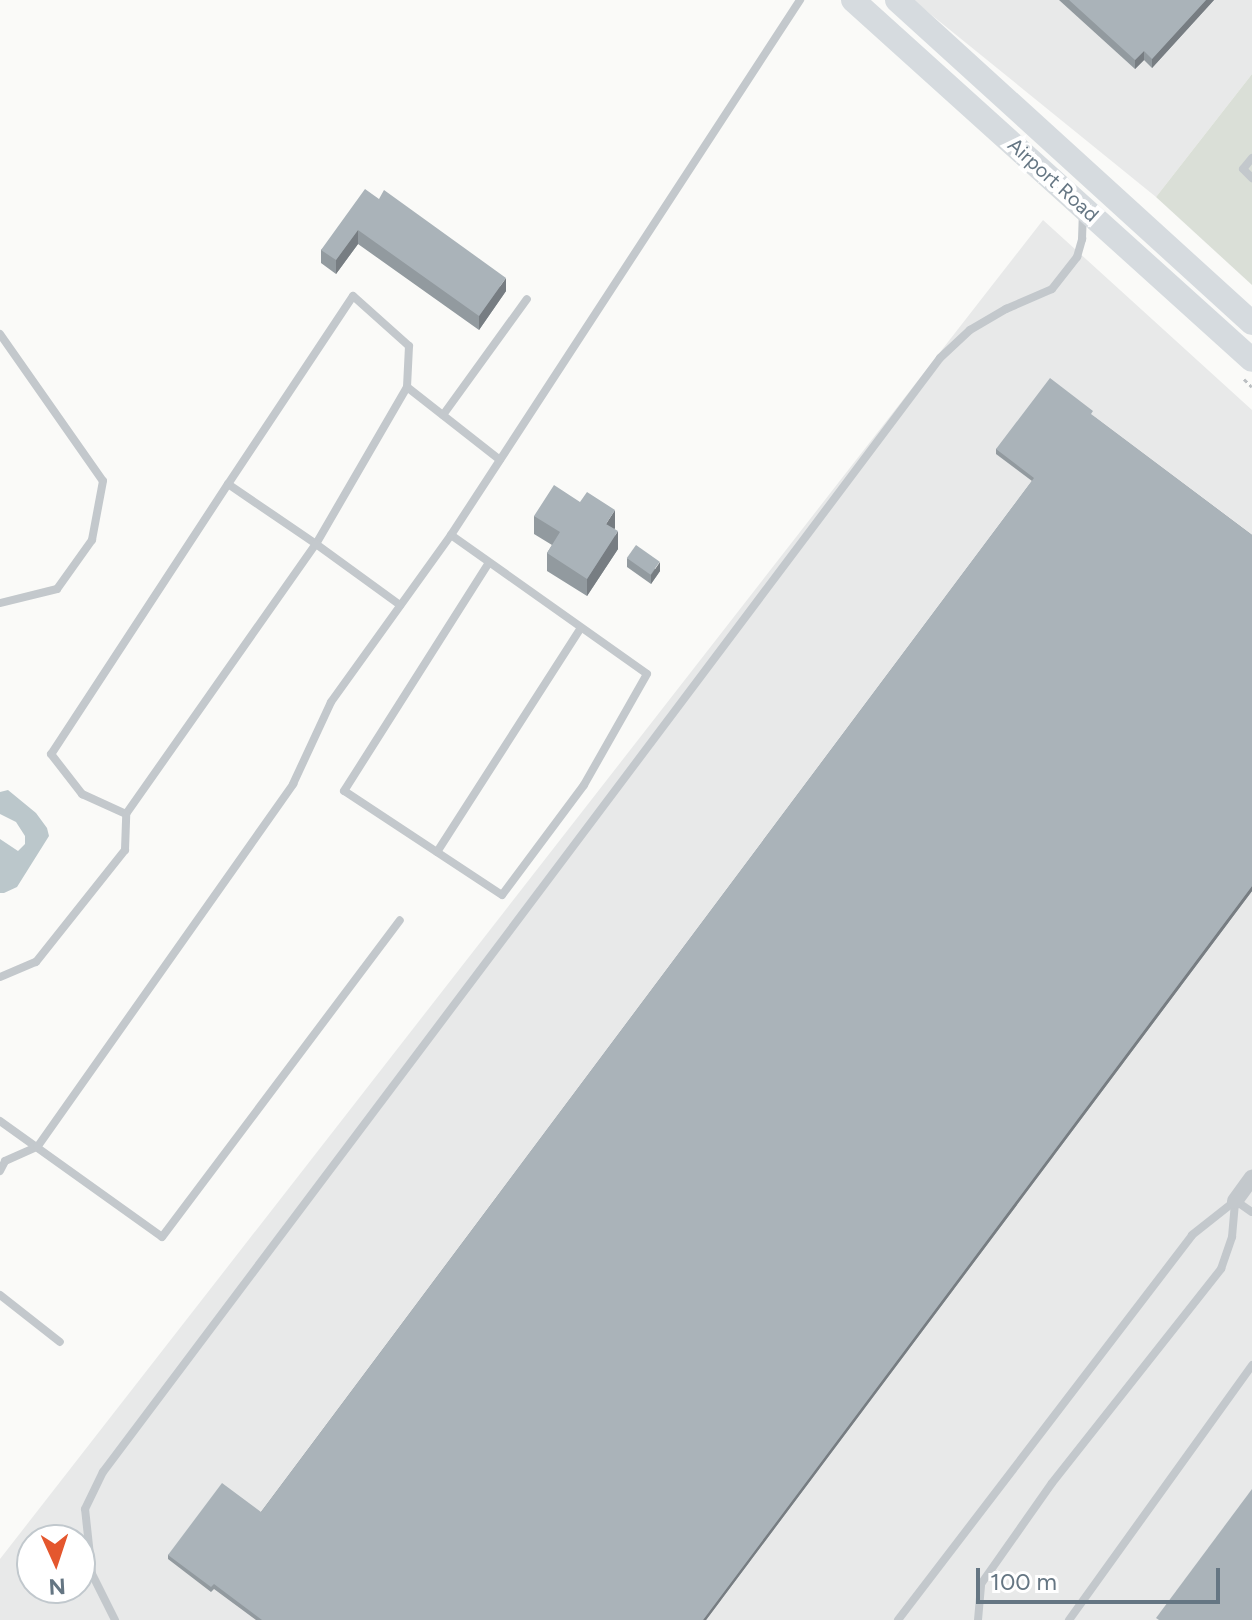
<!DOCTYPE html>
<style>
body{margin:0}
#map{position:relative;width:1252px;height:1620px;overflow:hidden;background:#fafaf8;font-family:Figtree,sans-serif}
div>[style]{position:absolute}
.built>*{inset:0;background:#e8e9e9}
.green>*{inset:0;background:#dadfd7}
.water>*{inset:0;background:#bbc7cb}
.path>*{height:3px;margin-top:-1.5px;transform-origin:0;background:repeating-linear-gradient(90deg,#bbbfc2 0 4px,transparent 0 8px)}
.lane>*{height:8px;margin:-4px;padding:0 4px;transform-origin:4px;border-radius:4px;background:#c3c8cc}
.street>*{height:16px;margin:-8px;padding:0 8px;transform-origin:8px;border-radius:8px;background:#c3c8cc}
.secondary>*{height:24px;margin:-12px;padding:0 12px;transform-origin:12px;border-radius:12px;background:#d6dbdf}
.wall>*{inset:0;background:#929a9f}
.shaded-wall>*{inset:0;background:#777d82}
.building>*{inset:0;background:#aab3b9;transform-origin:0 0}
span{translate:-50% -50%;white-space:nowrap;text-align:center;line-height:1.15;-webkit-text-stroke:8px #fff;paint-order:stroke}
.street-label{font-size:20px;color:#657683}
.north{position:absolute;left:16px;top:1524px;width:80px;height:80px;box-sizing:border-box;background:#fff;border:2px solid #c1c8cd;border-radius:50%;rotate:177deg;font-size:22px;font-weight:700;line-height:32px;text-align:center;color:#657683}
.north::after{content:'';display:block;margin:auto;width:28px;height:36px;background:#e4572e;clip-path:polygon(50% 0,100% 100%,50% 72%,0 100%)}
.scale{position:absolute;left:976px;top:1568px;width:244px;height:36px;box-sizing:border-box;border:4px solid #657683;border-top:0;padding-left:10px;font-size:24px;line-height:28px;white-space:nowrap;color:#657683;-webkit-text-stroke:6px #fff;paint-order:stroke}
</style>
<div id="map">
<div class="built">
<i style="clip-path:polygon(913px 0,1252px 0,1252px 74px,1156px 197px)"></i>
<i style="clip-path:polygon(evenodd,1043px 220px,1252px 410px,1252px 1620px,0 1620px,0 1559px,1043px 220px,32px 1540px,80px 1540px,80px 1588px,32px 1588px,32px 1540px)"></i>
</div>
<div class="green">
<i style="clip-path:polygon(1252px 74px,1252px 285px,1156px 197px)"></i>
</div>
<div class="water">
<i style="clip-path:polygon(8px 790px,36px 813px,47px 828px,49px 836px,17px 887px,4px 893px,0 893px,0 839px,18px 851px,25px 844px,25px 836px,16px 822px,0 814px,0 792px)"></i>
</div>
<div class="path">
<i style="left:1244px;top:379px;width:11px;rotate:45deg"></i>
</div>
<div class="lane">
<i style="left:1252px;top:158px;width:14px;rotate:129deg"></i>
<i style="left:1243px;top:169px;width:13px;rotate:45deg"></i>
<i style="left:0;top:334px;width:179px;rotate:55deg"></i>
<i style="left:103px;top:481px;width:60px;rotate:100.6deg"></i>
<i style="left:92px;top:540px;width:60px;rotate:125.5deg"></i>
<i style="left:57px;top:589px;width:59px;rotate:166.2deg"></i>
<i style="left:407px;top:387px;width:118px;rotate:38.1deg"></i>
<i style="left:443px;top:415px;width:143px;rotate:-54.1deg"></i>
<i style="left:228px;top:484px;width:107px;rotate:34.3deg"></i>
<i style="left:316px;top:544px;width:181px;rotate:-59.9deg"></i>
<i style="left:407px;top:387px;width:41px;rotate:-87.2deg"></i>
<i style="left:409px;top:346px;width:75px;rotate:-138.2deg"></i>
<i style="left:353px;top:296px;width:226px;rotate:123.6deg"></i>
<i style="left:228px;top:484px;width:323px;rotate:123.2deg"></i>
<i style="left:51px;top:754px;width:51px;rotate:52.2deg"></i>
<i style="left:82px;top:794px;width:48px;rotate:24.4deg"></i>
<i style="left:126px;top:814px;width:330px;rotate:-54.9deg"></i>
<i style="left:316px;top:544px;width:104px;rotate:36deg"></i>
<i style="left:451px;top:535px;width:240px;rotate:35.3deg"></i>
<i style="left:647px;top:674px;width:128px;rotate:119.6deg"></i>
<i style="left:584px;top:785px;width:137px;rotate:126.7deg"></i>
<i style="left:502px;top:895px;width:189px;rotate:-146.6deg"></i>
<i style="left:344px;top:791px;width:269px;rotate:-57.6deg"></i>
<i style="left:437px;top:852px;width:266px;rotate:-57.3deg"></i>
<i style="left:0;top:977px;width:39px;rotate:-23deg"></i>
<i style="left:36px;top:962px;width:143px;rotate:-51.5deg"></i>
<i style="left:125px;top:850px;width:36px;rotate:-88deg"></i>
<i style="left:0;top:1121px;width:199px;rotate:35.6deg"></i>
<i style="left:162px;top:1237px;width:396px;rotate:-53.1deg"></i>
<i style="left:0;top:1171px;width:11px;rotate:-63deg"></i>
<i style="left:5px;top:1161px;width:36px;rotate:-24deg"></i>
<i style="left:38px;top:1146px;width:443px;rotate:-54.8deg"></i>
<i style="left:293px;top:784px;width:90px;rotate:-65.1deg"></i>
<i style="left:331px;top:702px;width:206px;rotate:-54.3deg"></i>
<i style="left:451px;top:535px;width:639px;rotate:-56.88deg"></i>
<i style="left:1236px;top:1201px;width:19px;rotate:35deg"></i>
<i style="left:0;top:1295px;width:76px;rotate:38.1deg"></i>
<i style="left:115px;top:1620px;width:51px;rotate:-116.6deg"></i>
<i style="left:92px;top:1574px;width:65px;rotate:-96.1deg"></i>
<i style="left:85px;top:1509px;width:41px;rotate:-64.1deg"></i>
<i style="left:103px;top:1472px;width:1393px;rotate:-53.08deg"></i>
<i style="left:940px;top:358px;width:41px;rotate:-43deg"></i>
<i style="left:970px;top:330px;width:42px;rotate:-30.3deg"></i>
<i style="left:1006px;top:309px;width:50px;rotate:-23.5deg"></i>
<i style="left:1052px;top:289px;width:41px;rotate:-52deg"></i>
<i style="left:1077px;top:257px;width:19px;rotate:-74deg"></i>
<i style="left:1082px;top:239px;width:24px;rotate:-88deg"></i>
<i style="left:898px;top:1620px;width:484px;rotate:-52.6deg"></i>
<i style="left:1192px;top:1235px;width:55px;rotate:-38.3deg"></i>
<i style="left:978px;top:1620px;width:36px;rotate:-85deg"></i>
<i style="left:981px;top:1584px;width:123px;rotate:-54.9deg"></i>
<i style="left:1052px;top:1483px;width:273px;rotate:-51.7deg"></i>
<i style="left:1221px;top:1269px;width:34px;rotate:-71deg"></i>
<i style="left:1232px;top:1237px;width:35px;rotate:-85deg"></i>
<i style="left:1069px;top:1620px;width:314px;rotate:-54.3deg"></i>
</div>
<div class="street">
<i style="left:1235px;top:1201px;width:29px;rotate:-54deg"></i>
</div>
<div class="secondary">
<i style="left:853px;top:0;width:537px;rotate:42.06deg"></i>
<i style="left:897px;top:0;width:480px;rotate:42.3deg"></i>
</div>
<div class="wall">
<i style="clip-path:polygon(1059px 0,1214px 0,1152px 68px,1144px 60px,1135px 69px)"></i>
<i style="clip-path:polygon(379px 199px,506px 291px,479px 330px,358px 244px,336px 274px,321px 263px,321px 250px)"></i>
<i style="clip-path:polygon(1093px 416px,1252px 535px,1252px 891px,706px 1620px,256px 1620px,214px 1589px,211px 1592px,168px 1559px,168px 1555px,261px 1512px,1032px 481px,996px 454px,996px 449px)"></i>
<i style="clip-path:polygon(534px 516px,615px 528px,614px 529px,618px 549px,587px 596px,547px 571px,547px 553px,552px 545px,534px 534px)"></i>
<i style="clip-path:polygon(627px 558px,660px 571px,651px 584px,627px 567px)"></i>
</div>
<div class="shaded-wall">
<i style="clip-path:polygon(1206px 0,1214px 0,1152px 68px,1152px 59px)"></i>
<i style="clip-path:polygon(1144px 51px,1144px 60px,1135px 69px,1135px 60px)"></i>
<i style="clip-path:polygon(358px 230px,358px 244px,336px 274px,336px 260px)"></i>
<i style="clip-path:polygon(506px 278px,506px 291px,479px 330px,479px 316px)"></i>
<i style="clip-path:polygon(615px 510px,615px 528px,606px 542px,606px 524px)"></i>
<i style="clip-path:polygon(618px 531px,618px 549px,587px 596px,587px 579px)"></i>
<i style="clip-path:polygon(660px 562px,660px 571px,651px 584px,651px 575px)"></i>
<i style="clip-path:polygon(1252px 886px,1252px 891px,706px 1620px,703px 1620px)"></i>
</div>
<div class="building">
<i style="clip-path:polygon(1069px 0,1206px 0,1152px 59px,1144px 51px,1135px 60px)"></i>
<i style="clip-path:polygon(365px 189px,379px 199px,384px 190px,506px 278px,479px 316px,358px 230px,336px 260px,321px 250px)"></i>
<i style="clip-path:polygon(1050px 378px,1093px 411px,1091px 414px,1252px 535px,1252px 886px,703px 1620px,262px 1620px,214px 1584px,211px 1587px,168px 1555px,222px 1483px,261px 1512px,1034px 478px,996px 449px)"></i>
<i style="clip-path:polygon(554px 485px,580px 502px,587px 492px,615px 510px,606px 524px,618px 531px,587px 579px,547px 553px,560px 532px,534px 516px)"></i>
<i style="left:636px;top:545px;width:29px;height:16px;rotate:35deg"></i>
<i style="clip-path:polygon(1252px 1489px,1252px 1620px,1159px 1620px,1156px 1618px)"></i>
</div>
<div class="street-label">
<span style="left:1053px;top:180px;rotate:42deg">Airport Road</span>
</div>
<div class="north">N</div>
<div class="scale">100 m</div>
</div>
